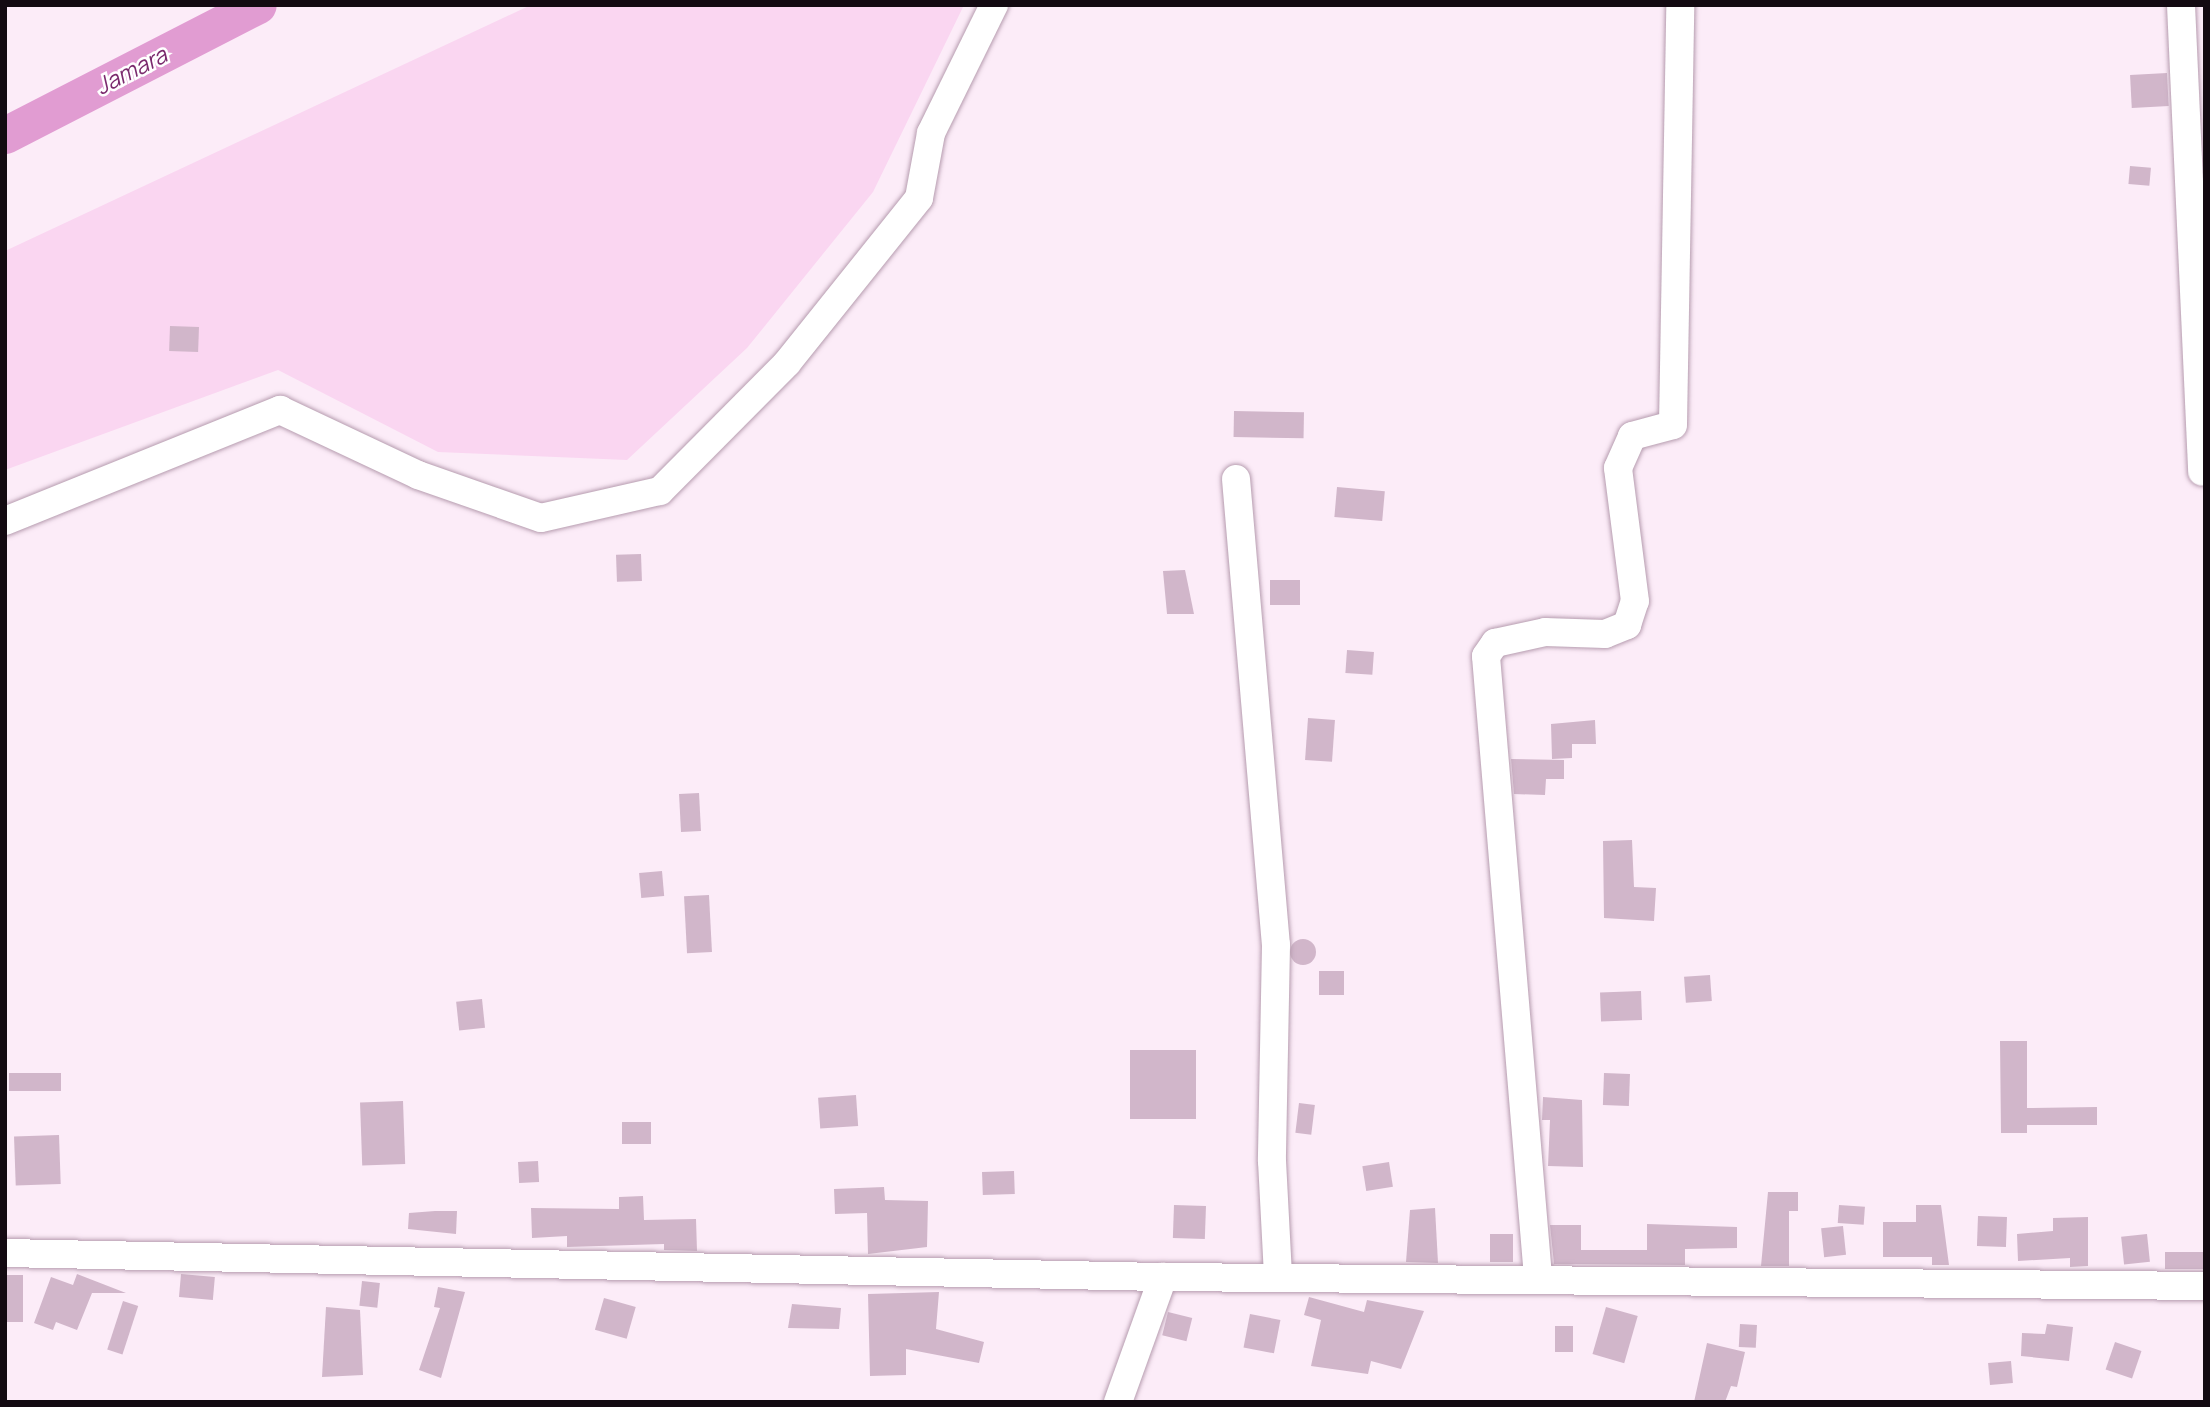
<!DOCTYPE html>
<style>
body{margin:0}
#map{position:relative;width:2210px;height:1407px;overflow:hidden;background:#fcecf8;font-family:Manrope,sans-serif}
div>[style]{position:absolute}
.green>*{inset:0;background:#fad6f1}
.river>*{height:37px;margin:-18.5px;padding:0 18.5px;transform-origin:18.5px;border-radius:18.5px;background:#e19cd2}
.building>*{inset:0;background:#d1b6ca;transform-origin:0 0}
.round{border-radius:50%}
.roads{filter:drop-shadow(0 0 2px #b69caf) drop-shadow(0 0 2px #b69caf)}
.minor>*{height:28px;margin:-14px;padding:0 14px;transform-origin:14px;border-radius:14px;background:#fff}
span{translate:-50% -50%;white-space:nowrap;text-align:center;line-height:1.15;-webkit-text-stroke:5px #fff;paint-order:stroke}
.water-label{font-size:23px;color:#7b2b6e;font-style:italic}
.frame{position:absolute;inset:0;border:7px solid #130a11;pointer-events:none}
</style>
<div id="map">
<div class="green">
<i style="clip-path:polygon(531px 5px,964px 5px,873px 192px,747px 348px,627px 460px,438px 452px,278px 370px,5px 470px,5px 251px)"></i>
</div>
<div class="river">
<i style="left:5px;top:135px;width:284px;rotate:-27.2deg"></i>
</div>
<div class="building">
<i style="left:2167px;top:73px;width:33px;height:37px;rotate:87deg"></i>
<i style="left:2130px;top:166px;width:21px;height:18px;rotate:5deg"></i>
<i style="left:170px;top:326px;width:29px;height:25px;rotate:2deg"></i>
<i style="left:1234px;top:411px;width:70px;height:26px;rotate:1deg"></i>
<i style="left:1337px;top:487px;width:48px;height:30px;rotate:5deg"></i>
<i style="left:641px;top:554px;width:27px;height:25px;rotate:88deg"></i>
<i style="clip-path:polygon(1185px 570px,1194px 614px,1167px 614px,1163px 571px)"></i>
<i style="left:1270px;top:580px;width:30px;height:25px"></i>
<i style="left:1347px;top:650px;width:27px;height:23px;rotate:4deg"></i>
<i style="left:1308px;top:718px;width:27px;height:42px;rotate:4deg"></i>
<i style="clip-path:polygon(1595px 720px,1596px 744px,1572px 744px,1572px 758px,1552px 759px,1551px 724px)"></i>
<i style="clip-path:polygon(1511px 759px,1564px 760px,1564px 779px,1546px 779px,1545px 795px,1514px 794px)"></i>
<i style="left:699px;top:793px;width:38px;height:20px;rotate:87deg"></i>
<i style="clip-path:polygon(1632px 840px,1634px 887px,1656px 888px,1654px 921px,1604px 918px,1603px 841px)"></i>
<i style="left:662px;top:871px;width:25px;height:23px;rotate:85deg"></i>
<i style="left:709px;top:895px;width:57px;height:25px;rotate:87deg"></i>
<i class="round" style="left:1290px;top:939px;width:26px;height:26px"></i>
<i style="left:1319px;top:971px;width:25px;height:24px"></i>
<i style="left:1710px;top:975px;width:26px;height:26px;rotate:86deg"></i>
<i style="left:1641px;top:991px;width:29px;height:41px;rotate:88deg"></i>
<i style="left:482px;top:999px;width:29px;height:26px;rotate:84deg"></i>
<i style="clip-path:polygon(2000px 1041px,2027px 1041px,2027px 1108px,2097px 1107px,2097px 1125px,2027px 1125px,2027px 1133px,2001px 1133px)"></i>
<i style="left:1130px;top:1050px;width:66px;height:69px"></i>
<i style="left:61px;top:1073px;width:18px;height:52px;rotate:90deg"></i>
<i style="left:1604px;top:1073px;width:26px;height:32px;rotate:2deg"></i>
<i style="left:856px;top:1095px;width:31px;height:38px;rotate:86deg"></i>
<i style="clip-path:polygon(1543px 1097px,1582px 1100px,1583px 1167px,1548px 1166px,1550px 1120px,1542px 1120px)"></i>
<i style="left:403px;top:1101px;width:63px;height:43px;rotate:88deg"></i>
<i style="left:1299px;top:1103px;width:16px;height:30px;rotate:7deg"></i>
<i style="left:651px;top:1122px;width:22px;height:29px;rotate:90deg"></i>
<i style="left:59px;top:1135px;width:49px;height:45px;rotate:88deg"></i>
<i style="left:538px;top:1161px;width:21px;height:20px;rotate:87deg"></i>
<i style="left:1389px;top:1162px;width:25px;height:27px;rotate:81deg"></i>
<i style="left:1014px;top:1171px;width:23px;height:32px;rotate:88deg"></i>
<i style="clip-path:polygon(884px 1187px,885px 1200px,928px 1201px,927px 1247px,868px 1254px,867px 1213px,835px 1214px,834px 1189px)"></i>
<i style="clip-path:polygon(1768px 1192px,1798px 1192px,1798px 1211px,1789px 1211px,1789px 1266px,1761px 1266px)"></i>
<i style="clip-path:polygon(643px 1196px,644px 1220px,696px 1219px,697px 1251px,664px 1250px,664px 1244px,567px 1247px,567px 1236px,532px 1238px,531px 1208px,619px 1209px,619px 1197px)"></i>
<i style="left:1174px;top:1205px;width:32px;height:33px;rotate:2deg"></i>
<i style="left:1839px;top:1205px;width:26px;height:18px;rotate:4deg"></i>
<i style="clip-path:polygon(1916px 1205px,1941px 1205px,1949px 1265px,1932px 1265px,1932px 1257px,1883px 1257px,1883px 1222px,1916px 1222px)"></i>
<i style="clip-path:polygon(1435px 1208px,1438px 1263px,1406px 1262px,1410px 1210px)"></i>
<i style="clip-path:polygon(435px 1211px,457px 1211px,456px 1234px,408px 1229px,409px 1213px)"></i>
<i style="left:1978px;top:1216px;width:29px;height:30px;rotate:2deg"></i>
<i style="clip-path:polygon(2088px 1217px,2088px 1266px,2070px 1267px,2070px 1258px,2018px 1261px,2017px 1234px,2053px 1231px,2053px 1218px)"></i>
<i style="clip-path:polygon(1647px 1224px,1737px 1227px,1737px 1248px,1685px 1249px,1685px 1265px,1554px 1264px,1550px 1225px,1581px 1225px,1581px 1250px,1647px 1250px)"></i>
<i style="left:1843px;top:1226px;width:29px;height:22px;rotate:84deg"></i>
<i style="left:1490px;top:1234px;width:23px;height:28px"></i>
<i style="left:2147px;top:1234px;width:28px;height:26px;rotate:84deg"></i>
<i style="left:2165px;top:1252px;width:40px;height:17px"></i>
<i style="clip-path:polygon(77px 1274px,126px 1293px,92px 1293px,77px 1330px,56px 1322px,53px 1330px,34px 1323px,51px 1277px,73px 1285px)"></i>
<i style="left:181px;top:1274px;width:34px;height:23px;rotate:5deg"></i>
<i style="left:5px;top:1275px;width:18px;height:47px"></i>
<i style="left:362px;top:1281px;width:18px;height:25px;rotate:6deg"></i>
<i style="clip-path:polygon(438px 1287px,465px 1292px,441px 1378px,419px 1370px,440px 1308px,434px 1307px)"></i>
<i style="clip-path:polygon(939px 1292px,936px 1329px,984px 1342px,979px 1363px,906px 1349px,906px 1375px,870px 1376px,868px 1294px)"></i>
<i style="clip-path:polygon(1309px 1297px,1364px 1312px,1367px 1300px,1424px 1311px,1401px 1369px,1371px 1361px,1368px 1374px,1311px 1366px,1321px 1320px,1304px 1315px)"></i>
<i style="left:604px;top:1298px;width:33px;height:33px;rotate:16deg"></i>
<i style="left:123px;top:1301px;width:16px;height:51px;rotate:18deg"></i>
<i style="clip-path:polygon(792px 1304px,841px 1308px,839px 1329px,788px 1328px)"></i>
<i style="clip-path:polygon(326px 1307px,360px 1310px,363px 1375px,322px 1377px)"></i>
<i style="left:1606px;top:1307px;width:33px;height:49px;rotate:16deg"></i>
<i style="left:1168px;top:1312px;width:25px;height:24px;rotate:14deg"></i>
<i style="left:1250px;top:1314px;width:31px;height:34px;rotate:11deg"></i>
<i style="left:1740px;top:1324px;width:17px;height:23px;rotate:3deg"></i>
<i style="clip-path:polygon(2047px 1324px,2073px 1327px,2069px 1361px,2021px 1356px,2022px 1333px,2045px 1334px)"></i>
<i style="left:1555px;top:1326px;width:18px;height:26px"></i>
<i style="left:2115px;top:1342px;width:28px;height:29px;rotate:19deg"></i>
<i style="clip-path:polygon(1707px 1343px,1745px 1352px,1737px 1387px,1731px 1386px,1725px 1402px,1694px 1402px)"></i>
<i style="left:2011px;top:1361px;width:22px;height:23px;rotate:85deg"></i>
</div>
<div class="roads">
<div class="minor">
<i style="left:2181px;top:5px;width:467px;rotate:87.4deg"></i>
<i style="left:1236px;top:479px;width:468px;rotate:85.1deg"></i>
<i style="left:1276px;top:945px;width:216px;rotate:91.1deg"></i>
<i style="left:1272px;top:1161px;width:116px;rotate:87deg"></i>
<i style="left:5px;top:521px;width:297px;rotate:-22deg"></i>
<i style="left:280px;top:410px;width:153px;rotate:25.2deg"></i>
<i style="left:418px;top:475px;width:130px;rotate:19.3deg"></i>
<i style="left:541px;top:518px;width:122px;rotate:-12.8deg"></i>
<i style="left:660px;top:491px;width:180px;rotate:-45.2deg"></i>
<i style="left:787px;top:363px;width:211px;rotate:-51.3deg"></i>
<i style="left:919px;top:198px;width:66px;rotate:-79.5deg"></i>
<i style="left:931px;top:133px;width:143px;rotate:-63.8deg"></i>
<i style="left:5px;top:1253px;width:1158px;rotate:1.19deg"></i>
<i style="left:1163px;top:1277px;width:1042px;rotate:0.49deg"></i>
<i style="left:1538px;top:1277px;width:623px;rotate:-94.79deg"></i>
<i style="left:1486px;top:656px;width:16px;rotate:-55deg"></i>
<i style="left:1495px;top:643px;width:51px;rotate:-12.4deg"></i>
<i style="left:1545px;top:632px;width:60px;rotate:1.9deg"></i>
<i style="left:1605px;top:634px;width:24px;rotate:-22deg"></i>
<i style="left:1627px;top:625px;width:25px;rotate:-72deg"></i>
<i style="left:1635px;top:601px;width:134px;rotate:-97.3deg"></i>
<i style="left:1618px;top:468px;width:35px;rotate:-66deg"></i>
<i style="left:1632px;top:436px;width:42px;rotate:-15deg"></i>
<i style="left:1673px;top:425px;width:420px;rotate:-89deg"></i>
<i style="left:1118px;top:1402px;width:133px;rotate:-70.2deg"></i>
</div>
</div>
<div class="water-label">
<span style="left:131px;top:70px;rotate:-27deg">Jamara</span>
</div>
<div class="frame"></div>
</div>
